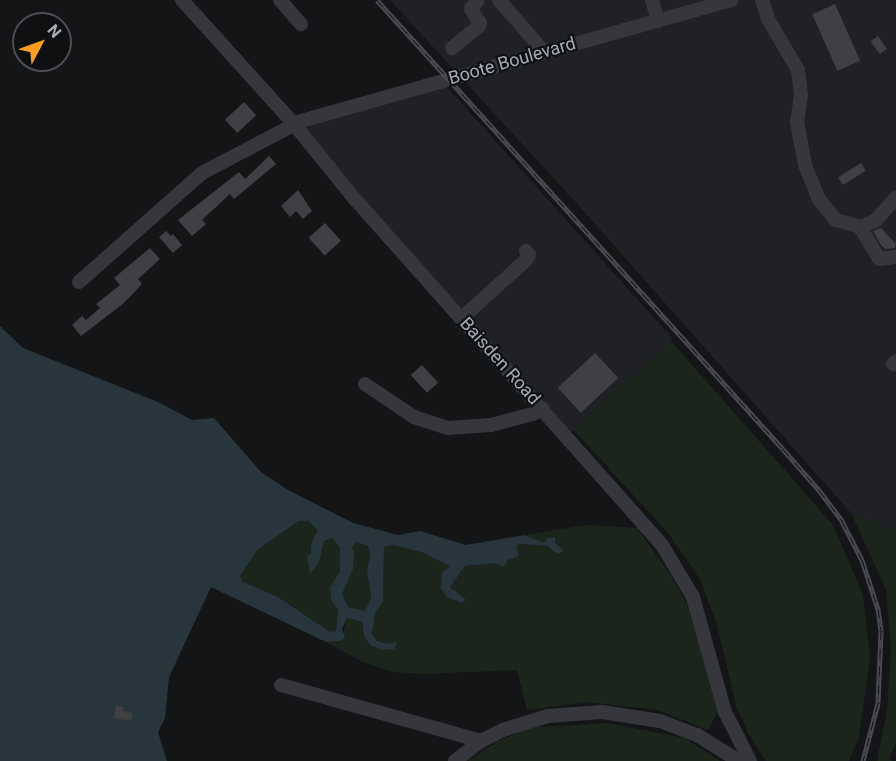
<!DOCTYPE html>
<style>
body{margin:0}
#map{position:relative;width:896px;height:761px;overflow:hidden;background:#141517;font-family:Roboto,sans-serif}
div>[style]{position:absolute}
.built>*{inset:0;background:#202124}
.green>*{inset:0;background:#1c251c}
.water>*{inset:0;background:#29353c}
.building>*{inset:0;background:#3e4044;transform-origin:0 0}
.minor>*{height:14px;margin:-7px;padding:0 7px;transform-origin:7px;border-radius:7px;background:#35373c}
.rail>*{height:5px;margin-top:-2.5px;transform-origin:0;background:repeating-linear-gradient(90deg,#0f1012 0 9px,#484b51 0 18px);box-sizing:border-box;border-block:2px solid #484b51}
span{translate:-50% -50%;white-space:nowrap;text-align:center;line-height:1.15;-webkit-text-stroke:4.5px #0f1012;paint-order:stroke}
.street-label{font-size:18px;color:#a5adb8}
.north{position:absolute;left:12px;top:12px;width:60px;height:60px;box-sizing:border-box;background:#0f1012;border:2px solid #4b4f54;border-radius:50%;rotate:49deg;font-size:16px;font-weight:700;line-height:24px;text-align:center;color:#a5adb8}
.north::after{content:'';display:block;margin:auto;width:21px;height:27px;background:#ff9d24;clip-path:polygon(50% 0,100% 100%,50% 72%,0 100%)}
</style>
<div id="map">
<div class="built">
<i style="clip-path:polygon(390px 0,896px 0,896px 531px,851px 513px,580px 207px)"></i>
<i style="clip-path:polygon(446px 86px,673px 339px,569px 434px,387px 229px,302px 127px)"></i>
</div>
<div class="green">
<i style="clip-path:polygon(671px 341px,833px 525px,863px 595px,870px 657px,859px 737px,849px 761px,766px 761px,749px 735px,736px 706px,717px 625px,700px 579px,668px 533px,573px 429px)"></i>
<i style="clip-path:polygon(851px 513px,896px 531px,896px 743px,889px 758px,892px 761px,877px 761px,887px 711px,891px 648px,886px 589px)"></i>
<i style="clip-path:polygon(299px 521px,308px 521px,319px 530px,311px 544px,310px 573px,319px 562px,324px 541px,332px 538px,340px 547px,340px 573px,331px 600px,338px 610px,336px 631px,330px 632px,278px 597px,243px 582px,240px 576px,257px 550px)"></i>
<i style="clip-path:polygon(586px 525px,637px 528px,671px 576px,689px 607px,718px 712px,708px 730px,658px 710px,586px 702px,527px 710px,517px 670px,423px 674px,393px 672px,363px 662px,326px 642px,341px 641px,347px 618px,362px 622px,364px 636px,382px 650px,389px 642px,387px 644px,377px 641px,372px 634px,375px 614px,383px 601px,384px 547px,393px 545px,424px 553px,451px 566px,441px 589px,465px 600px,450px 587px,465px 566px,494px 563px,519px 544px,548px 546px,554px 550px,563px 551px,525px 535px)"></i>
<i style="clip-path:polygon(356px 542px,368px 546px,370px 555px,367px 570px,371px 598px,366px 612px,348px 607px,342px 594px,353px 569px,351px 547px)"></i>
<i style="clip-path:polygon(607px 723px,685px 738px,720px 761px,468px 761px,499px 740px,536px 727px)"></i>
</div>
<div class="water">
<i style="clip-path:polygon(evenodd,0 326px,23px 348px,158px 402px,192px 420px,214px 418px,261px 472px,288px 490px,353px 523px,398px 535px,420px 531px,466px 545px,525px 535px,544px 543px,548px 538px,555px 537px,555px 543px,564px 551px,557px 554px,548px 546px,519px 544px,516px 546px,519px 556px,508px 560px,503px 567px,494px 563px,465px 566px,450px 587px,466px 600px,462px 603px,447px 597px,441px 589px,442px 573px,450px 566px,424px 553px,393px 545px,384px 547px,383px 601px,375px 614px,372px 634px,377px 641px,387px 644px,397px 642px,394px 649px,382px 650px,370px 645px,364px 636px,362px 622px,347px 618px,342px 629px,345px 637px,341px 641px,326px 642px,211px 587px,169px 677px,165px 718px,158px 732px,167px 761px,0 761px,0 326px,299px 521px,308px 521px,318px 530px,311px 544px,311px 554px,307px 556px,310px 574px,319px 562px,324px 541px,332px 538px,340px 547px,340px 572px,330px 587px,331px 600px,338px 610px,336px 631px,330px 632px,278px 597px,243px 582px,240px 576px,257px 550px,299px 521px,0 326px,356px 542px,368px 546px,370px 555px,367px 570px,371px 598px,365px 611px,348px 607px,342px 594px,353px 569px,354px 552px,352px 547px,356px 542px)"></i>
</div>
<div class="building">
<i style="left:835px;top:4px;width:62px;height:25px;rotate:66deg"></i>
<i style="left:878px;top:36px;width:16px;height:9px;rotate:55deg"></i>
<i style="left:244px;top:102px;width:18px;height:26px;rotate:47deg"></i>
<i style="clip-path:polygon(269px 156px,276px 164px,234px 199px,230px 194px,202px 220px,206px 224px,192px 236px,178px 220px,239px 172px,245px 179px)"></i>
<i style="left:861px;top:163px;width:9px;height:27px;rotate:58deg"></i>
<i style="clip-path:polygon(298px 190px,312px 211px,303px 219px,296px 211px,290px 217px,281px 206px)"></i>
<i style="left:325px;top:223px;width:24px;height:22px;rotate:48deg"></i>
<i style="clip-path:polygon(881px 228px,896px 244px,895px 248px,885px 249px,881px 245px,873px 231px)"></i>
<i style="clip-path:polygon(166px 231px,171px 236px,173px 234px,182px 245px,173px 253px,159px 237px)"></i>
<i style="clip-path:polygon(150px 248px,160px 259px,138px 279px,142px 284px,124px 303px,81px 336px,72px 325px,82px 316px,86px 320px,100px 308px,96px 304px,120px 285px,114px 278px)"></i>
<i style="left:595px;top:353px;width:34px;height:51px;rotate:47deg"></i>
<i style="left:422px;top:365px;width:24px;height:15px;rotate:48deg"></i>
<i style="clip-path:polygon(116px 706px,124px 707px,123px 711px,133px 713px,131px 721px,114px 718px)"></i>
</div>
<div class="minor">
<i style="left:182px;top:0;width:167px;rotate:47.9deg"></i>
<i style="left:294px;top:124px;width:95px;rotate:51deg"></i>
<i style="left:354px;top:198px;width:464px;rotate:48.4deg"></i>
<i style="left:662px;top:545px;width:61px;rotate:59.2deg"></i>
<i style="left:693px;top:597px;width:119px;rotate:74.5deg"></i>
<i style="left:725px;top:712px;width:55px;rotate:63deg"></i>
<i style="left:280px;top:0;width:32px;rotate:49deg"></i>
<i style="left:499px;top:0;width:69px;rotate:49.1deg"></i>
<i style="left:652px;top:0;width:22px;rotate:74deg"></i>
<i style="left:762px;top:0;width:20px;rotate:72deg"></i>
<i style="left:768px;top:19px;width:59px;rotate:59.5deg"></i>
<i style="left:798px;top:70px;width:25px;rotate:83deg"></i>
<i style="left:801px;top:95px;width:27px;rotate:98deg"></i>
<i style="left:797px;top:122px;width:44px;rotate:79.5deg"></i>
<i style="left:805px;top:165px;width:35px;rotate:68deg"></i>
<i style="left:818px;top:198px;width:28px;rotate:51deg"></i>
<i style="left:836px;top:220px;width:25px;rotate:16deg"></i>
<i style="left:860px;top:227px;width:16px;rotate:-22deg"></i>
<i style="left:875px;top:221px;width:31px;rotate:-48deg"></i>
<i style="left:452px;top:48px;width:35px;rotate:-39deg"></i>
<i style="left:479px;top:26px;width:3px;rotate:-72deg"></i>
<i style="left:480px;top:23px;width:17px;rotate:-123deg"></i>
<i style="left:471px;top:9px;width:11px;rotate:-52deg"></i>
<i style="left:860px;top:227px;width:37px;rotate:59deg"></i>
<i style="left:879px;top:259px;width:17px;rotate:-7deg"></i>
<i style="left:79px;top:282px;width:164px;rotate:-41.5deg"></i>
<i style="left:202px;top:173px;width:112px;rotate:-27.7deg"></i>
<i style="left:301px;top:121px;width:447px;rotate:-15.7deg"></i>
<i style="left:462px;top:318px;width:86px;rotate:-42.2deg"></i>
<i style="left:526px;top:260px;width:6px;rotate:-59deg"></i>
<i style="left:529px;top:255px;width:5px;rotate:-127deg"></i>
<i style="left:893px;top:364px;width:4px;rotate:-45deg"></i>
<i style="left:365px;top:384px;width:59px;rotate:34deg"></i>
<i style="left:414px;top:417px;width:36px;rotate:18deg"></i>
<i style="left:448px;top:428px;width:43px;rotate:-4deg"></i>
<i style="left:491px;top:425px;width:43px;rotate:-14.7deg"></i>
<i style="left:533px;top:414px;width:11px;rotate:-27deg"></i>
<i style="left:281px;top:685px;width:208px;rotate:15.6deg"></i>
<i style="left:455px;top:761px;width:33px;rotate:-38deg"></i>
<i style="left:481px;top:741px;width:25px;rotate:-27deg"></i>
<i style="left:503px;top:730px;width:47px;rotate:-17.3deg"></i>
<i style="left:548px;top:716px;width:54px;rotate:-4.2deg"></i>
<i style="left:602px;top:712px;width:59px;rotate:8.8deg"></i>
<i style="left:660px;top:721px;width:40px;rotate:21deg"></i>
<i style="left:697px;top:735px;width:49px;rotate:31.8deg"></i>
</div>
<div class="rail">
<i style="left:377px;top:0;width:605px;rotate:47.88deg"></i>
<i style="left:783px;top:449px;width:55px;rotate:48.7deg"></i>
<i style="left:819px;top:490px;width:39px;rotate:53deg"></i>
<i style="left:842px;top:521px;width:44px;rotate:62.9deg"></i>
<i style="left:862px;top:560px;width:52px;rotate:71.9deg"></i>
<i style="left:878px;top:609px;width:22px;rotate:82deg"></i>
<i style="left:881px;top:631px;width:72px;rotate:92.4deg"></i>
<i style="left:878px;top:703px;width:60px;rotate:104.5deg"></i>
</div>
<div class="street-label">
<span style="left:512px;top:61px;rotate:-16deg">Boote Boulevard</span>
<span style="left:500px;top:361px;rotate:48deg">Baisden Road</span>
</div>
<div class="north">N</div>
</div>
